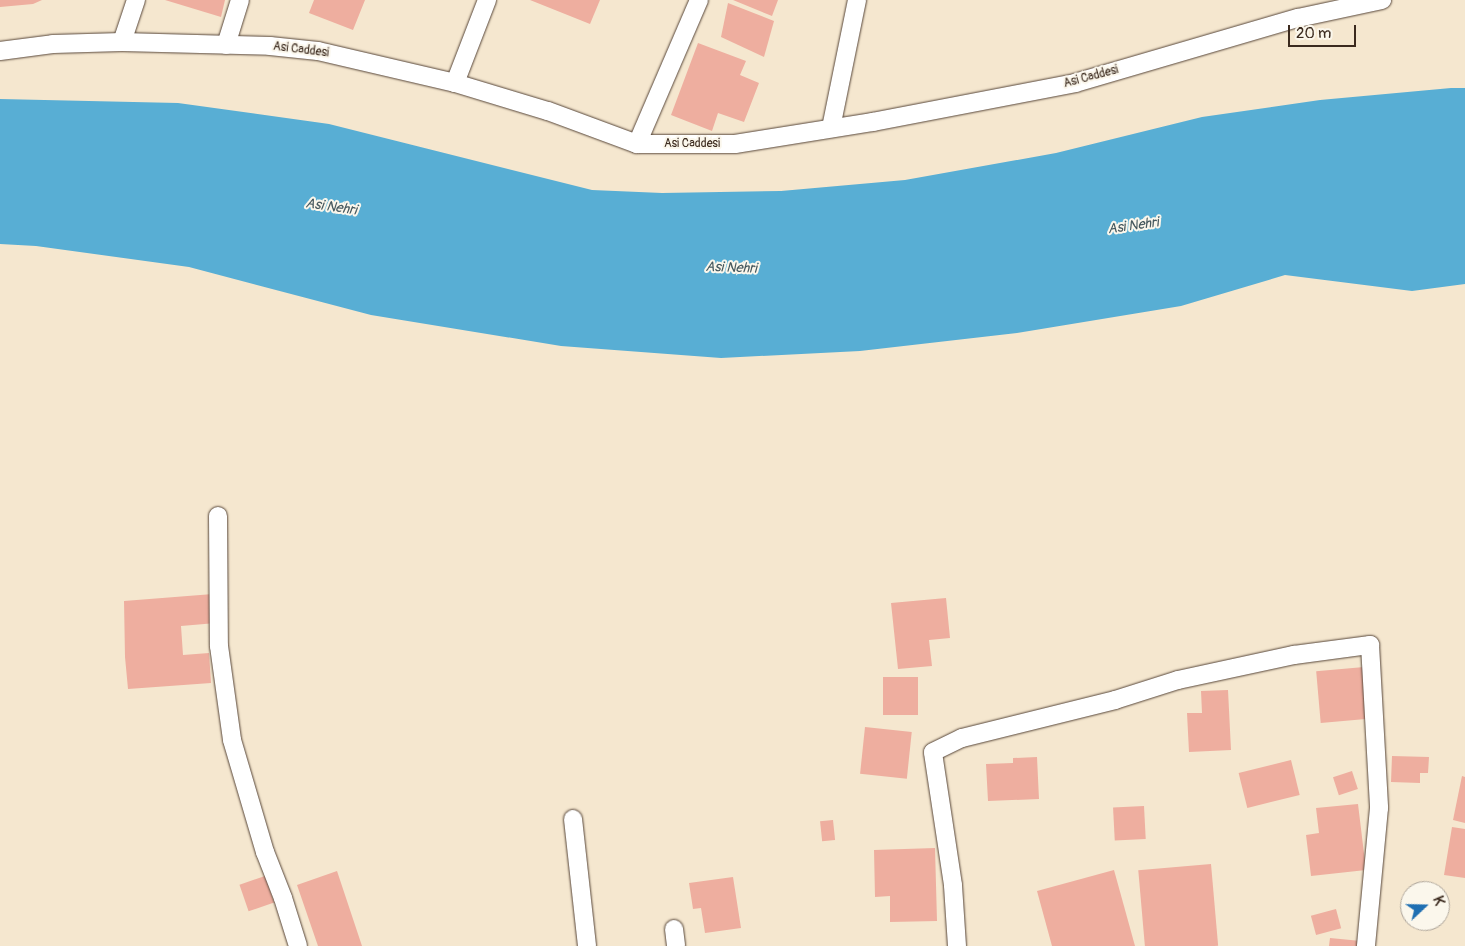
<!DOCTYPE html>
<style>
body{margin:0}
#map{position:relative;width:1465px;height:946px;overflow:hidden;background:#f5e7cf;font-family:Pangolin,sans-serif}
div>[style]{position:absolute}
.water>*{inset:0;background:#58aed4}
.building>*{inset:0;background:#eeae9f;transform-origin:0 0}
.roads{filter:drop-shadow(0 0 1px #574639) drop-shadow(0 0 1px #574639)}
.minor>*{height:18px;margin:-9px;padding:0 9px;transform-origin:9px;border-radius:9px;background:#fff}
span{translate:-50% -50%;white-space:nowrap;text-align:center;line-height:1.15;-webkit-text-stroke:4px #fbf7ec;paint-order:stroke}
.street-label{font-size:12px;color:#3b2a1e}
.water-label{font-size:14px;color:#45585e;font-style:italic}
.north{position:absolute;left:1400px;top:881px;width:50px;height:50px;box-sizing:border-box;background:#fbf7ec;border:1px solid #aea59a;border-radius:50%;rotate:69deg;font-size:14px;font-weight:700;line-height:20px;text-align:center;color:#3b2a1e}
.north::after{content:'';display:block;margin:auto;width:18px;height:22px;background:#1f6fb2;clip-path:polygon(50% 0,100% 100%,50% 72%,0 100%)}
.scale{position:absolute;left:1288px;top:25px;width:68px;height:22px;box-sizing:border-box;border:2px solid #3b2a1e;border-top:0;padding-left:6px;font-size:15px;line-height:18px;white-space:nowrap;color:#3b2a1e;-webkit-text-stroke:4px #fbf7ec;paint-order:stroke}
</style>
<div id="map">
<div class="water">
<i style="clip-path:polygon(1451px 88px,1465px 88px,1465px 284px,1412px 291px,1285px 275px,1181px 306px,1017px 333px,860px 351px,721px 358px,561px 346px,371px 315px,189px 267px,36px 246px,0 244px,0 99px,178px 103px,329px 124px,592px 190px,662px 193px,781px 191px,905px 180px,1056px 153px,1202px 117px,1320px 100px)"></i>
</div>
<div class="building">
<i style="clip-path:polygon(0 0,42px 0,33px 4px,0 7px)"></i>
<i style="clip-path:polygon(165px 0,225px 0,221px 17px)"></i>
<i style="clip-path:polygon(314px 0,365px 0,353px 30px,309px 13px)"></i>
<i style="clip-path:polygon(530px 0,600px 0,590px 24px)"></i>
<i style="clip-path:polygon(733px 0,778px 0,772px 16px)"></i>
<i style="clip-path:polygon(728px 3px,774px 21px,764px 57px,721px 37px)"></i>
<i style="clip-path:polygon(698px 43px,746px 61px,740px 75px,759px 83px,744px 122px,718px 113px,712px 131px,671px 115px)"></i>
<i style="clip-path:polygon(213px 594px,216px 623px,181px 626px,183px 655px,209px 653px,211px 683px,128px 689px,125px 657px,124px 601px)"></i>
<i style="clip-path:polygon(946px 598px,950px 638px,929px 640px,932px 666px,898px 669px,891px 603px)"></i>
<i style="left:1364px;top:667px;width:52px;height:48px;rotate:85deg"></i>
<i style="left:918px;top:677px;width:38px;height:35px;rotate:90deg"></i>
<i style="clip-path:polygon(1228px 690px,1231px 750px,1189px 752px,1187px 713px,1202px 713px,1201px 691px)"></i>
<i style="left:865px;top:727px;width:47px;height:47px;rotate:6deg"></i>
<i style="clip-path:polygon(1392px 756px,1429px 757px,1428px 773px,1420px 773px,1420px 783px,1391px 782px)"></i>
<i style="clip-path:polygon(1037px 757px,1039px 799px,988px 801px,986px 764px,1013px 763px,1013px 758px)"></i>
<i style="left:1291px;top:760px;width:36px;height:54px;rotate:76deg"></i>
<i style="left:1352px;top:771px;width:19px;height:20px;rotate:72deg"></i>
<i style="clip-path:polygon(1462px 776px,1465px 777px,1465px 823px,1453px 820px)"></i>
<i style="clip-path:polygon(1358px 804px,1366px 870px,1311px 876px,1306px 835px,1319px 833px,1316px 808px)"></i>
<i style="left:1144px;top:806px;width:33px;height:31px;rotate:87deg"></i>
<i style="left:833px;top:820px;width:20px;height:13px;rotate:84deg"></i>
<i style="clip-path:polygon(1452px 827px,1465px 829px,1465px 878px,1444px 875px)"></i>
<i style="clip-path:polygon(935px 848px,937px 921px,890px 922px,890px 896px,875px 897px,874px 850px)"></i>
<i style="left:1211px;top:864px;width:82px;height:73px;rotate:85deg"></i>
<i style="clip-path:polygon(1114px 870px,1135px 946px,1052px 946px,1037px 891px)"></i>
<i style="clip-path:polygon(337px 871px,362px 946px,318px 946px,297px 885px)"></i>
<i style="left:265px;top:876px;width:28px;height:27px;rotate:71deg"></i>
<i style="clip-path:polygon(733px 877px,741px 928px,705px 933px,701px 908px,693px 909px,689px 883px)"></i>
<i style="left:1336px;top:909px;width:20px;height:26px;rotate:75deg"></i>
<i style="clip-path:polygon(1330px 938px,1361px 941px,1361px 946px,1329px 946px)"></i>
</div>
<div class="roads">
<div class="minor">
<i style="left:122px;top:42px;width:44px;rotate:-71.6deg"></i>
<i style="left:226px;top:45px;width:47px;rotate:-72.7deg"></i>
<i style="left:0;top:51px;width:53px;rotate:-7.5deg"></i>
<i style="left:53px;top:44px;width:69px;rotate:-1.7deg"></i>
<i style="left:122px;top:42px;width:148px;rotate:1.5deg"></i>
<i style="left:270px;top:46px;width:48px;rotate:5.9deg"></i>
<i style="left:318px;top:51px;width:141px;rotate:13.1deg"></i>
<i style="left:455px;top:83px;width:97px;rotate:16.8deg"></i>
<i style="left:548px;top:111px;width:95px;rotate:20.3deg"></i>
<i style="left:637px;top:144px;width:98px"></i>
<i style="left:735px;top:144px;width:140px;rotate:-9.1deg"></i>
<i style="left:873px;top:122px;width:206px;rotate:-10.9deg"></i>
<i style="left:1075px;top:83px;width:232px;rotate:-16.3deg"></i>
<i style="left:1298px;top:18px;width:86px;rotate:-12.1deg"></i>
<i style="left:455px;top:83px;width:89px;rotate:-68.9deg"></i>
<i style="left:831px;top:128px;width:131px;rotate:-78.5deg"></i>
<i style="left:637px;top:144px;width:157px;rotate:-66.7deg"></i>
<i style="left:218px;top:516px;width:130px;rotate:89.6deg"></i>
<i style="left:219px;top:646px;width:95px;rotate:82.1deg"></i>
<i style="left:232px;top:740px;width:117px;rotate:73.6deg"></i>
<i style="left:265px;top:852px;width:49px;rotate:68.6deg"></i>
<i style="left:283px;top:898px;width:50px;rotate:72.6deg"></i>
<i style="left:573px;top:819px;width:128px;rotate:83.7deg"></i>
<i style="left:674px;top:929px;width:17px;rotate:83deg"></i>
<i style="left:957px;top:946px;width:61px;rotate:-93.8deg"></i>
<i style="left:953px;top:885px;width:134px;rotate:-98.6deg"></i>
<i style="left:933px;top:752px;width:32px;rotate:-26deg"></i>
<i style="left:962px;top:738px;width:158px;rotate:-13.9deg"></i>
<i style="left:1115px;top:700px;width:66px;rotate:-17.6deg"></i>
<i style="left:1178px;top:680px;width:119px;rotate:-12.2deg"></i>
<i style="left:1294px;top:655px;width:77px;rotate:-7.5deg"></i>
<i style="left:1370px;top:645px;width:163px;rotate:86.8deg"></i>
<i style="left:1379px;top:808px;width:139px;rotate:95.4deg"></i>
</div>
</div>
<div class="street-label">
<span style="left:301px;top:50px;rotate:7deg">Asi Caddesi</span>
<span style="left:1091px;top:77px;rotate:-15deg">Asi Caddesi</span>
<span style="left:692px;top:144px">Asi Caddesi</span>
</div>
<div class="water-label">
<span style="left:331px;top:207px;rotate:8deg">Asi Nehri</span>
<span style="left:1133px;top:226px;rotate:-8deg">Asi Nehri</span>
<span style="left:731px;top:268px;rotate:2deg">Asi Nehri</span>
</div>
<div class="north">K</div>
<div class="scale">20 m</div>
</div>
